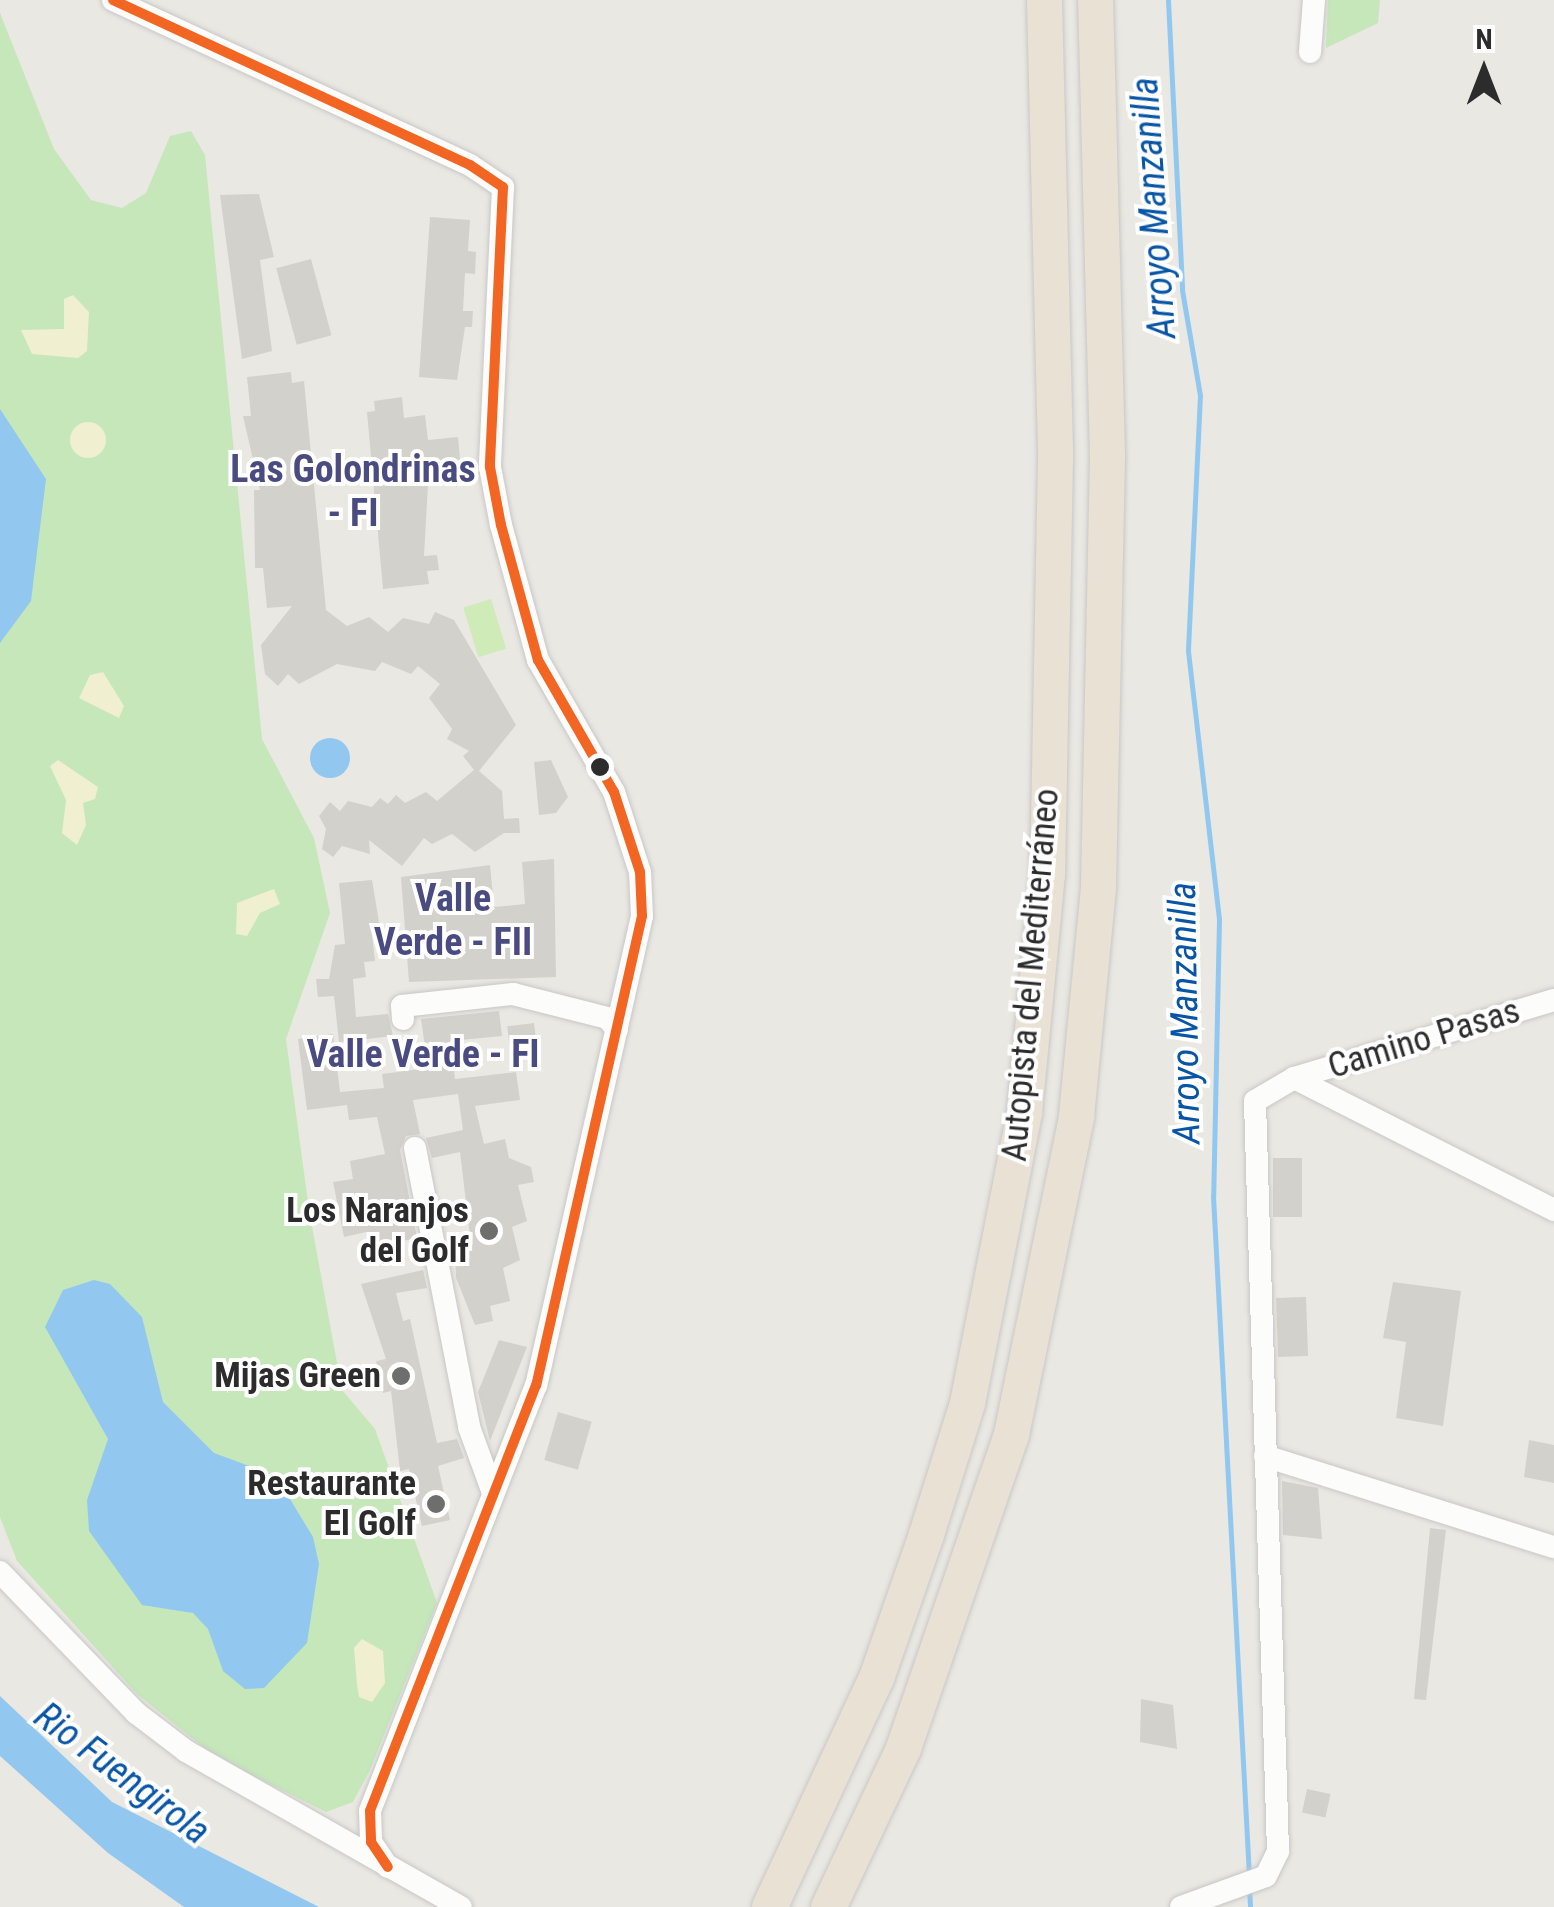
<!DOCTYPE html>
<meta charset="utf-8">
<style>
body{margin:0}
#map{position:relative;width:1554px;height:1907px;overflow:hidden;background:#eae8e2;font-family:"Roboto Condensed",sans-serif}
div>[style]{position:absolute}
.green>*{inset:0;background:#c5e7ba}
.sand>*{inset:0;background:#f0efcf}
.round{border-radius:50%}
.pitch>*{inset:0;background:#cfebb7;transform-origin:0 0}
.water>*{inset:0;background:#92c8ef}
.stream>*{height:5px;margin:-2.5px;padding:0 2.5px;transform-origin:2.5px;border-radius:2.5px;background:#92c8ef}
.building>*{inset:0;background:#d3d1cc;transform-origin:0 0}
.roads{filter:drop-shadow(0 0 2px #c8c7c7) drop-shadow(0 0 2px #c8c7c7)}
.minor>*{height:22px;margin:-11px;padding:0 11px;transform-origin:11px;border-radius:11px;background:#fcfcfb}
.highway>*{height:35px;margin:-17.5px;padding:0 17.5px;transform-origin:17.5px;border-radius:17.5px;background:#e9e1d4}
.bus-1>*{height:10px;margin:-5px;padding:0 5px;transform-origin:5px;border-radius:5px;background:#f26522}
.dots>*{width:28px;height:28px;translate:-50% -50%;box-sizing:border-box;border:5px solid #fff;border-radius:50%}
span{translate:-50% -50%;white-space:nowrap;text-align:center;line-height:1.15;-webkit-text-stroke:8px #fff;paint-order:stroke}
.street-label{font-size:35px;color:#2c2c2c}
.poi-label{font-size:35px;color:#2c2c2c;font-weight:700}
.right{translate:-100% -50%;text-align:right}
.water-label{font-size:38px;color:#0855a5;font-style:italic}
.neighbourhood-label{font-size:38px;color:#4a4b80;font-weight:700}
.north{position:absolute;left:1434px;top:20px;width:100px;height:100px;-webkit-text-stroke:8px #fff;paint-order:stroke;rotate:0deg;font-size:28px;font-weight:700;line-height:40px;text-align:center;color:#2c2c2c}
.north::after{content:'';display:block;margin:auto;width:35px;height:45px;background:#2c2c2c;clip-path:polygon(50% 0,100% 100%,50% 72%,0 100%)}
</style>
<div id="map">
<div class="green">
<i style="clip-path:polygon(1328px 0,1380px 0,1378px 23px,1326px 48px)"></i>
<i style="clip-path:polygon(0 13px,54px 149px,91px 200px,122px 208px,146px 193px,170px 136px,191px 131px,205px 155px,262px 739px,314px 838px,330px 913px,286px 1039px,309px 1210px,342px 1390px,375px 1429px,437px 1603px,370px 1770px,353px 1802px,326px 1812px,217px 1758px,137px 1694px,17px 1561px,0 1517px)"></i>
</div>
<div class="sand">
<i style="clip-path:polygon(73px 295px,89px 312px,87px 351px,78px 358px,32px 354px,21px 330px,64px 329px,64px 299px)"></i>
<i class="round" style="left:70px;top:422px;width:36px;height:36px"></i>
<i style="clip-path:polygon(103px 672px,124px 706px,119px 718px,79px 698px,90px 675px)"></i>
<i style="clip-path:polygon(58px 760px,98px 787px,95px 799px,83px 803px,86px 825px,77px 845px,62px 833px,66px 800px,50px 766px)"></i>
<i style="clip-path:polygon(274px 889px,280px 904px,260px 913px,247px 936px,236px 934px,237px 903px)"></i>
<i style="clip-path:polygon(362px 1639px,383px 1651px,385px 1683px,372px 1702px,359px 1697px,357px 1685px,354px 1648px)"></i>
</div>
<div class="pitch">
<i style="left:491px;top:599px;width:52px;height:29px;rotate:73deg"></i>
</div>
<div class="water">
<i style="clip-path:polygon(0 409px,46px 479px,31px 601px,0 643px)"></i>
<i class="round" style="left:310px;top:738px;width:40px;height:40px"></i>
<i style="clip-path:polygon(94px 1280px,110px 1284px,142px 1317px,163px 1402px,214px 1453px,276px 1476px,313px 1537px,319px 1564px,307px 1643px,264px 1688px,245px 1689px,223px 1671px,208px 1629px,193px 1613px,142px 1605px,89px 1531px,87px 1500px,108px 1439px,45px 1327px,63px 1290px)"></i>
<i style="clip-path:polygon(0 1696px,112px 1802px,319px 1907px,184px 1907px,108px 1853px,0 1756px)"></i>
</div>
<div class="stream">
<i style="left:1168px;top:0;width:290px;rotate:87.2deg"></i>
<i style="left:1182px;top:290px;width:107px;rotate:80.3deg"></i>
<i style="left:1200px;top:395px;width:256px;rotate:92.7deg"></i>
<i style="left:1188px;top:651px;width:270px;rotate:83.4deg"></i>
<i style="left:1219px;top:919px;width:277px;rotate:91.2deg"></i>
<i style="left:1213px;top:1196px;width:681px;rotate:86.97deg"></i>
<i style="left:1249px;top:1887px;width:20px;rotate:87deg"></i>
</div>
<div class="building">
<i style="clip-path:polygon(259px 194px,274px 257px,260px 260px,272px 351px,242px 359px,220px 195px)"></i>
<i style="clip-path:polygon(430px 217px,470px 220px,468px 251px,476px 252px,475px 274px,465px 273px,463px 311px,473px 311px,472px 327px,465px 327px,457px 380px,419px 377px)"></i>
<i style="left:311px;top:259px;width:79px;height:36px;rotate:75deg"></i>
<i style="clip-path:polygon(291px 372px,292px 383px,304px 381px,326px 610px,347px 626px,369px 617px,388px 632px,403px 618px,429px 624px,435px 612px,454px 620px,516px 725px,479px 771px,502px 791px,504px 819px,519px 818px,520px 833px,504px 833px,475px 852px,452px 834px,432px 844px,424px 838px,402px 866px,369px 840px,370px 854px,342px 846px,333px 857px,322px 849px,326px 829px,319px 816px,330px 802px,340px 811px,348px 801px,372px 807px,380px 798px,388px 804px,396px 795px,405px 803px,426px 792px,437px 801px,474px 770px,463px 756px,469px 751px,447px 739px,452px 729px,429px 698px,440px 684px,418px 666px,411px 674px,382px 662px,375px 671px,337px 664px,299px 684px,288px 674px,278px 686px,265px 674px,261px 645px,292px 606px,267px 608px,263px 568px,255px 568px,254px 490px,260px 490px,243px 416px,251px 416px,247px 377px)"></i>
<i style="clip-path:polygon(402px 397px,404px 418px,425px 415px,428px 440px,458px 437px,462px 481px,428px 484px,424px 556px,437px 555px,439px 570px,427px 571px,429px 584px,383px 589px,367px 412px,375px 411px,374px 401px)"></i>
<i style="clip-path:polygon(551px 760px,568px 797px,556px 813px,539px 815px,534px 762px)"></i>
<i style="clip-path:polygon(554px 859px,556px 977px,409px 982px,401px 877px,490px 865px,494px 907px,525px 904px,522px 862px)"></i>
<i style="clip-path:polygon(372px 880px,381px 934px,372px 935px,375px 961px,364px 962px,366px 977px,353px 979px,356px 1017px,388px 1014px,393px 1036px,339px 1042px,334px 996px,318px 997px,316px 979px,329px 979px,335px 945px,345px 944px,339px 883px)"></i>
<i style="clip-path:polygon(499px 1011px,502px 1036px,450px 1041px,455px 1079px,516px 1072px,520px 1100px,475px 1106px,484px 1144px,505px 1139px,509px 1158px,531px 1167px,534px 1182px,518px 1185px,527px 1221px,512px 1227px,520px 1260px,503px 1268px,510px 1301px,490px 1306px,493px 1321px,475px 1325px,456px 1278px,455px 1248px,471px 1244px,460px 1152px,432px 1158px,426px 1138px,463px 1130px,458px 1094px,413px 1100px,420px 1134px,406px 1136px,400px 1150px,417px 1238px,369px 1248px,366px 1232px,344px 1237px,333px 1182px,353px 1179px,350px 1161px,385px 1154px,377px 1117px,349px 1120px,347px 1105px,307px 1110px,298px 1039px,333px 1034px,340px 1092px,384px 1088px,382px 1074px,428px 1068px,421px 1019px)"></i>
<i style="left:534px;top:1023px;width:35px;height:27px;rotate:83deg"></i>
<i style="left:1273px;top:1158px;width:29px;height:59px"></i>
<i style="clip-path:polygon(423px 1270px,427px 1288px,396px 1293px,403px 1321px,410px 1319px,437px 1443px,457px 1439px,464px 1458px,438px 1466px,450px 1520px,422px 1526px,409px 1469px,400px 1471px,391px 1391px,383px 1393px,376px 1361px,386px 1359px,361px 1284px)"></i>
<i style="clip-path:polygon(1393px 1282px,1461px 1291px,1443px 1426px,1396px 1418px,1406px 1342px,1383px 1338px)"></i>
<i style="left:1306px;top:1297px;width:59px;height:30px;rotate:88deg"></i>
<i style="clip-path:polygon(499px 1340px,527px 1347px,490px 1441px,478px 1392px)"></i>
<i style="left:558px;top:1412px;width:35px;height:50px;rotate:16deg"></i>
<i style="clip-path:polygon(1529px 1440px,1554px 1445px,1554px 1483px,1524px 1477px)"></i>
<i style="clip-path:polygon(1282px 1481px,1318px 1488px,1322px 1539px,1283px 1535px)"></i>
<i style="clip-path:polygon(1430px 1528px,1446px 1530px,1426px 1700px,1414px 1699px)"></i>
<i style="clip-path:polygon(1141px 1699px,1173px 1705px,1177px 1749px,1140px 1742px)"></i>
<i style="left:1307px;top:1789px;width:24px;height:24px;rotate:12deg"></i>
</div>
<div class="roads">
<div class="minor">
<i style="left:113px;top:0;width:393px;rotate:24.8deg"></i>
<i style="left:470px;top:165px;width:40px;rotate:34deg"></i>
<i style="left:503px;top:187px;width:280px;rotate:92.7deg"></i>
<i style="left:490px;top:467px;width:59px;rotate:79.3deg"></i>
<i style="left:501px;top:525px;width:140px;rotate:74.7deg"></i>
<i style="left:538px;top:660px;width:152px;rotate:60.1deg"></i>
<i style="left:614px;top:792px;width:84px;rotate:72deg"></i>
<i style="left:640px;top:872px;width:44px;rotate:87.4deg"></i>
<i style="left:642px;top:916px;width:481px;rotate:102.7deg"></i>
<i style="left:536px;top:1385px;width:457px;rotate:111.3deg"></i>
<i style="left:370px;top:1811px;width:31px;rotate:88deg"></i>
<i style="left:371px;top:1842px;width:30px;rotate:56deg"></i>
<i style="left:1310px;top:52px;width:52px;rotate:-85.6deg"></i>
<i style="left:403px;top:1019px;width:13px;rotate:-94deg"></i>
<i style="left:402px;top:1006px;width:112px;rotate:-6.2deg"></i>
<i style="left:513px;top:994px;width:97px;rotate:14.3deg"></i>
<i style="left:607px;top:1018px;width:15px;rotate:48deg"></i>
<i style="left:1294px;top:1078px;width:292px;rotate:26.9deg"></i>
<i style="left:415px;top:1148px;width:284px;rotate:79deg"></i>
<i style="left:469px;top:1427px;width:70px;rotate:70deg"></i>
<i style="left:1265px;top:1456px;width:303px;rotate:17.5deg"></i>
<i style="left:0;top:1572px;width:196px;rotate:46deg"></i>
<i style="left:136px;top:1713px;width:63px;rotate:37.2deg"></i>
<i style="left:186px;top:1751px;width:316px;rotate:29.6deg"></i>
<i style="left:1181px;top:1907px;width:90px;rotate:-20deg"></i>
<i style="left:1266px;top:1876px;width:28px;rotate:-64deg"></i>
<i style="left:1278px;top:1851px;width:750px;rotate:-91.76deg"></i>
<i style="left:1255px;top:1101px;width:45px;rotate:-30.5deg"></i>
<i style="left:1294px;top:1078px;width:271px;rotate:-16.7deg"></i>
</div>
<div class="highway">
<i style="left:769px;top:1907px;width:256px;rotate:-65deg"></i>
<i style="left:877px;top:1675px;width:149px;rotate:-70.8deg"></i>
<i style="left:926px;top:1534px;width:137px;rotate:-72.6deg"></i>
<i style="left:967px;top:1403px;width:297px;rotate:-78.9deg"></i>
<i style="left:1024px;top:1112px;width:238px;rotate:-84.5deg"></i>
<i style="left:1047px;top:875px;width:425px;rotate:-88.9deg"></i>
<i style="left:1055px;top:450px;width:450px;rotate:-91.4deg"></i>
<i style="left:828px;top:1907px;width:176px;rotate:-64.7deg"></i>
<i style="left:903px;top:1748px;width:332px;rotate:-71deg"></i>
<i style="left:1011px;top:1434px;width:325px;rotate:-78.4deg"></i>
<i style="left:1076px;top:1116px;width:231px;rotate:-84.5deg"></i>
<i style="left:1098px;top:886px;width:431px;rotate:-88.8deg"></i>
<i style="left:1107px;top:455px;width:455px;rotate:-91.5deg"></i>
</div>
</div>
<div class="bus-1">
<i style="left:113px;top:0;width:393px;rotate:24.8deg"></i>
<i style="left:470px;top:165px;width:40px;rotate:34deg"></i>
<i style="left:503px;top:187px;width:280px;rotate:92.7deg"></i>
<i style="left:490px;top:467px;width:59px;rotate:79.3deg"></i>
<i style="left:501px;top:525px;width:140px;rotate:74.7deg"></i>
<i style="left:538px;top:660px;width:152px;rotate:60.1deg"></i>
<i style="left:614px;top:792px;width:84px;rotate:72deg"></i>
<i style="left:640px;top:872px;width:44px;rotate:87.4deg"></i>
<i style="left:642px;top:916px;width:481px;rotate:102.7deg"></i>
<i style="left:536px;top:1385px;width:457px;rotate:111.3deg"></i>
<i style="left:370px;top:1811px;width:31px;rotate:88deg"></i>
<i style="left:371px;top:1842px;width:30px;rotate:56deg"></i>
</div>
<div class="dots">
<i style="left:600px;top:767px;background:#2c2c2c"></i>
<i style="left:489px;top:1231px;background:#6e6e6c"></i>
<i style="left:401px;top:1376px;background:#6e6e6c"></i>
<i style="left:436px;top:1504px;background:#6e6e6c"></i>
</div>
<div class="street-label">
<span style="left:1031px;top:975px;rotate:-85deg">Autopista del Mediterráneo</span>
<span style="left:1424px;top:1039px;rotate:-17deg">Camino Pasas</span>
</div>
<div class="poi-label">
<span class="right" style="left:469px;top:1231px">Los Naranjos<br>del Golf</span>
<span class="right" style="left:381px;top:1376px">Mijas Green</span>
<span class="right" style="left:416px;top:1504px">Restaurante<br>El Golf</span>
</div>
<div class="water-label">
<span style="left:1154px;top:208px;rotate:-94deg">Arroyo Manzanilla</span>
<span style="left:1185px;top:1013px;rotate:-91deg">Arroyo Manzanilla</span>
<span style="left:122px;top:1774px;rotate:37deg">Rio Fuengirola</span>
</div>
<div class="neighbourhood-label">
<span style="left:353px;top:492px">Las Golondrinas<br>- FI</span>
<span style="left:453px;top:921px">Valle<br>Verde - FII</span>
<span style="left:423px;top:1055px">Valle Verde - FI</span>
</div>
<div class="north">N</div>
</div>
